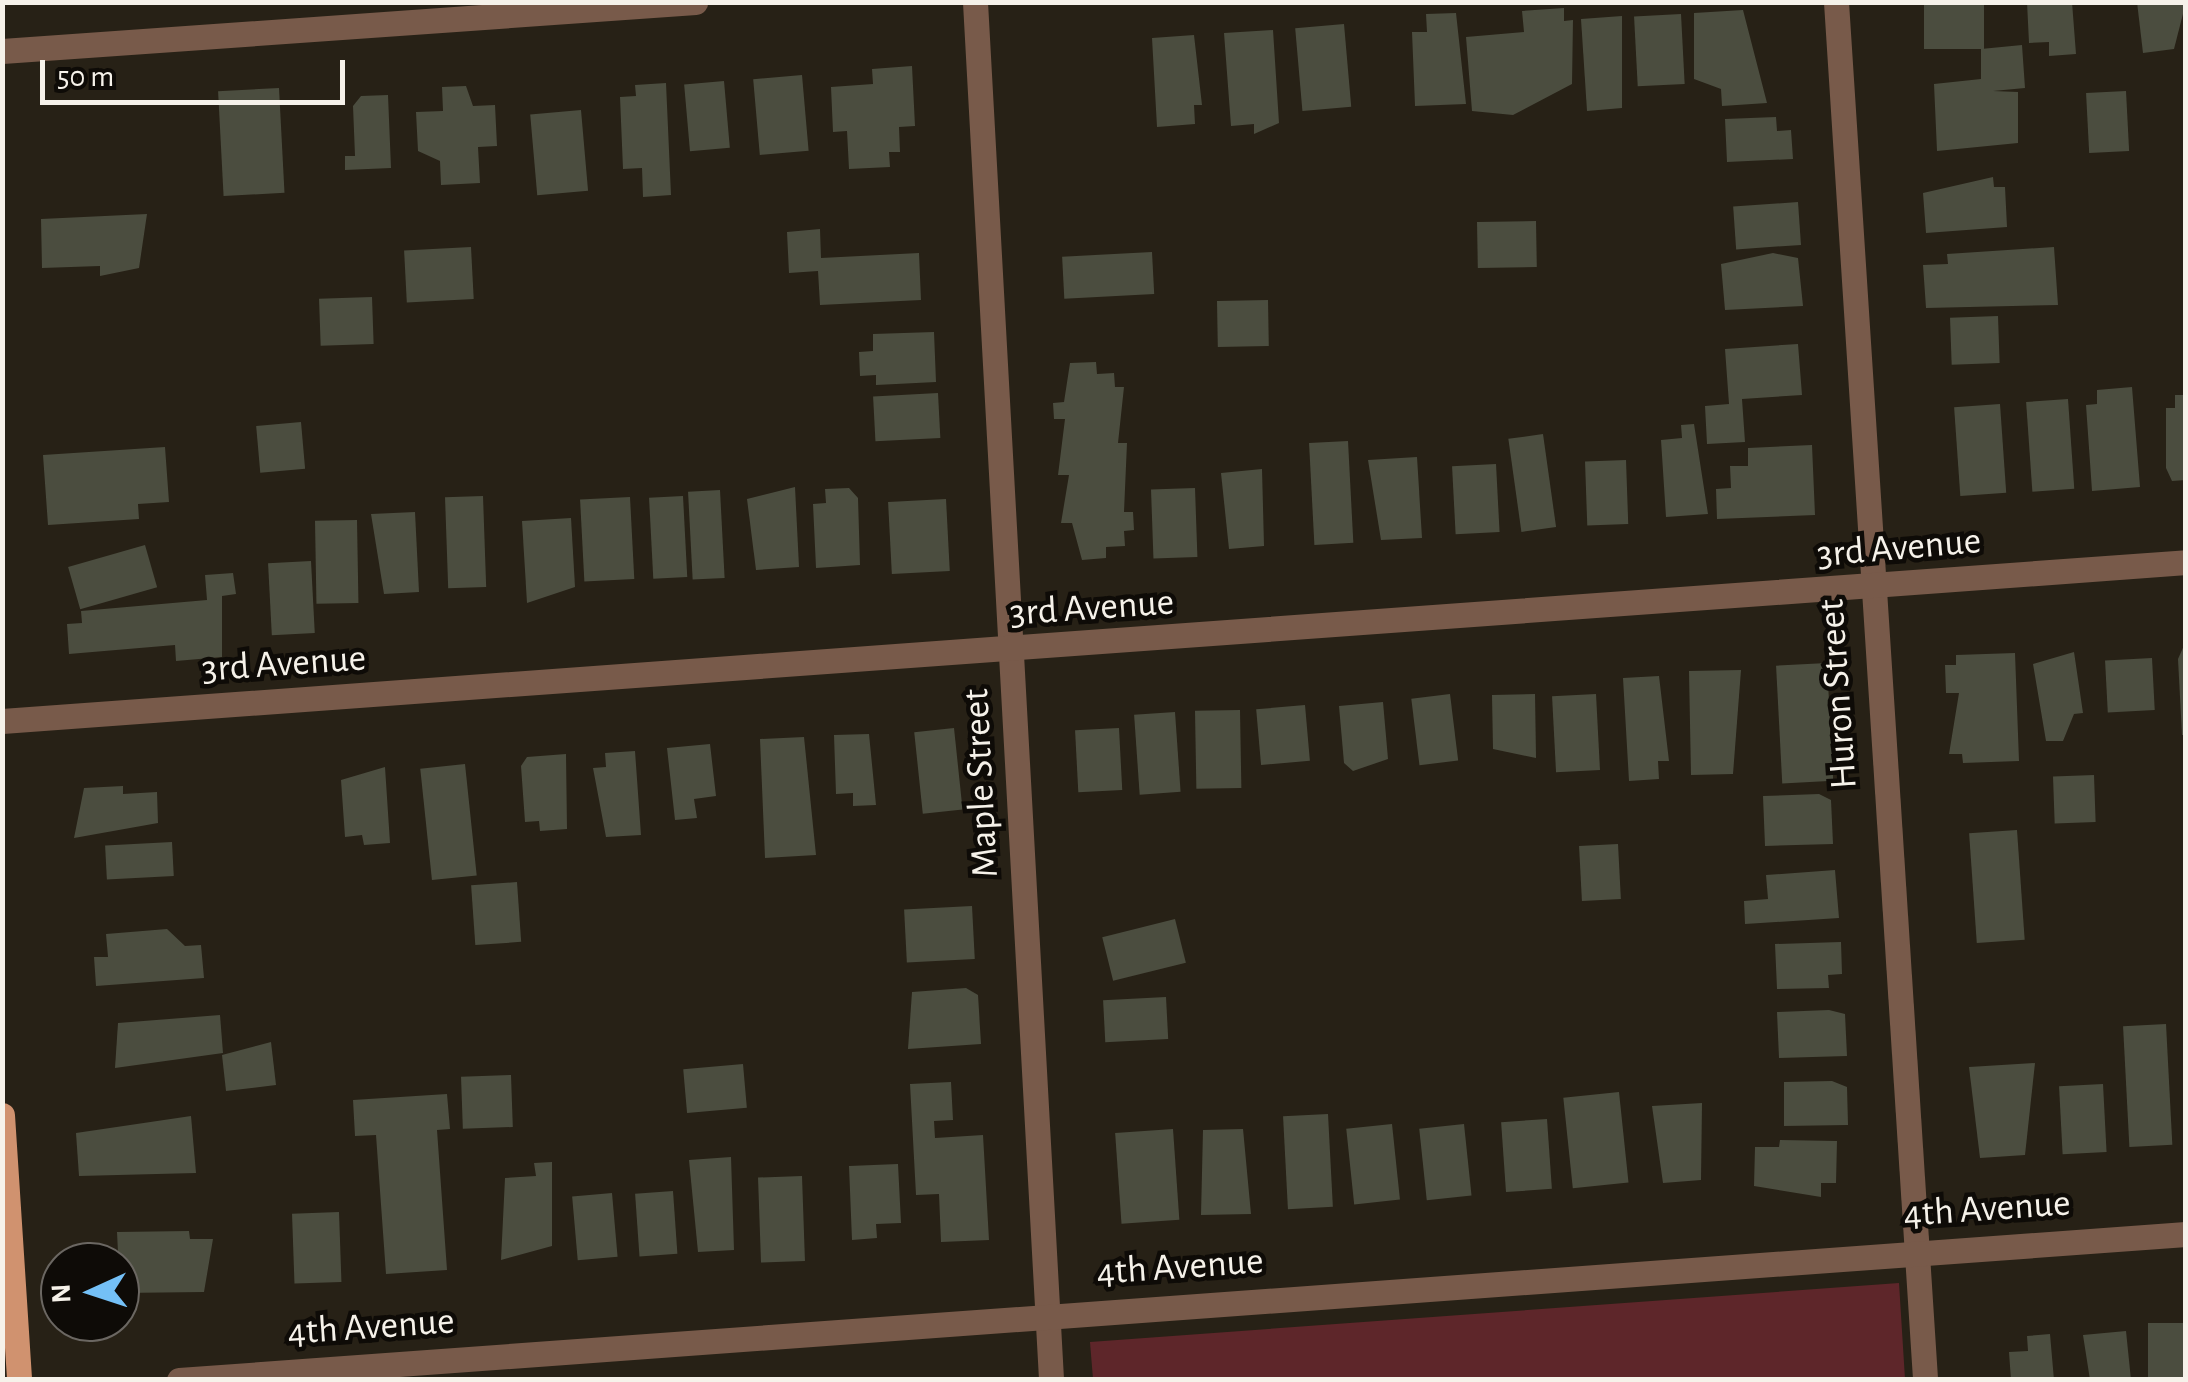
<!DOCTYPE html>
<style>
body{margin:0}
#map{position:relative;width:2188px;height:1382px;overflow:hidden;background:#272116;font-family:"Alegreya Sans",sans-serif}
div>[style]{position:absolute}
.green>*{inset:0;background:#5e262a}
.building>*{inset:0;background:#4b4d3f;transform-origin:0 0}
.minor>*{height:25px;margin:-12.5px;padding:0 12.5px;transform-origin:12.5px;border-radius:12.5px;background:#785a4a}
.major>*{height:25px;margin:-12.5px;padding:0 12.5px;transform-origin:12.5px;border-radius:12.5px;background:#d0926f}
span{translate:-50% -50%;white-space:nowrap;text-align:center;line-height:1.15;-webkit-text-stroke:9px #0e0b07;paint-order:stroke}
.street-label{font-size:38px;color:#f6f2ea}
.frame{position:absolute;inset:0;border:5px solid #f6f2ea;pointer-events:none}
.north{position:absolute;left:40px;top:1242px;width:100px;height:100px;box-sizing:border-box;background:#0e0b07;border:2px solid #6b6762;border-radius:50%;rotate:267deg;font-size:28px;font-weight:700;line-height:40px;text-align:center;color:#f6f2ea}
.north::after{content:'';display:block;margin:auto;width:35px;height:45px;background:#74c0f6;clip-path:polygon(50% 0,100% 100%,50% 72%,0 100%)}
.scale{position:absolute;left:40px;top:60px;width:305px;height:45px;box-sizing:border-box;border:5px solid #f6f2ea;border-top:0;padding-left:12px;font-size:30px;line-height:35px;white-space:nowrap;color:#f6f2ea;-webkit-text-stroke:8px #0e0b07;paint-order:stroke}
</style>
<div id="map">
<div class="green">
<i style="clip-path:polygon(1899px 1283px,1905px 1379px,1093px 1379px,1090px 1342px)"></i>
</div>
<div class="building">
<i style="left:1984px;top:2px;width:47px;height:60px;rotate:90deg"></i>
<i style="clip-path:polygon(2027px 2px,2072px 2px,2076px 54px,2049px 56px,2049px 42px,2029px 43px)"></i>
<i style="clip-path:polygon(2137px 2px,2186px 2px,2174px 49px,2143px 53px)"></i>
<i style="clip-path:polygon(1564px 8px,1564px 21px,1573px 20px,1572px 84px,1513px 115px,1472px 111px,1466px 37px,1524px 32px,1522px 11px)"></i>
<i style="clip-path:polygon(1743px 10px,1767px 103px,1722px 106px,1721px 89px,1694px 79px,1694px 13px)"></i>
<i style="clip-path:polygon(1456px 13px,1466px 104px,1415px 106px,1412px 32px,1427px 32px,1426px 14px)"></i>
<i style="left:1681px;top:14px;width:70px;height:47px;rotate:87deg"></i>
<i style="clip-path:polygon(1622px 16px,1622px 108px,1587px 111px,1581px 19px)"></i>
<i style="left:1344px;top:24px;width:83px;height:49px;rotate:85deg"></i>
<i style="clip-path:polygon(1273px 30px,1279px 123px,1254px 134px,1254px 124px,1231px 126px,1224px 33px)"></i>
<i style="clip-path:polygon(1194px 35px,1202px 105px,1194px 105px,1195px 124px,1157px 127px,1152px 38px)"></i>
<i style="clip-path:polygon(2022px 45px,2025px 88px,1993px 91px,2018px 92px,2018px 143px,1937px 151px,1934px 84px,1981px 79px,1981px 49px)"></i>
<i style="clip-path:polygon(912px 66px,915px 126px,899px 127px,900px 152px,889px 152px,890px 167px,849px 169px,847px 131px,833px 132px,831px 87px,873px 84px,872px 69px)"></i>
<i style="left:802px;top:75px;width:76px;height:49px;rotate:85deg"></i>
<i style="left:724px;top:81px;width:67px;height:40px;rotate:85deg"></i>
<i style="clip-path:polygon(666px 83px,671px 195px,643px 197px,642px 168px,623px 169px,620px 97px,636px 96px,635px 85px)"></i>
<i style="clip-path:polygon(466px 86px,473px 106px,495px 105px,497px 146px,478px 147px,480px 183px,441px 185px,440px 161px,418px 151px,416px 112px,443px 111px,442px 87px)"></i>
<i style="left:279px;top:88px;width:105px;height:61px;rotate:87deg"></i>
<i style="left:2126px;top:91px;width:60px;height:40px;rotate:87deg"></i>
<i style="clip-path:polygon(388px 95px,391px 168px,345px 170px,345px 156px,355px 156px,353px 106px,361px 96px)"></i>
<i style="left:581px;top:110px;width:81px;height:51px;rotate:85deg"></i>
<i style="clip-path:polygon(1776px 117px,1777px 131px,1791px 130px,1793px 159px,1727px 162px,1725px 119px)"></i>
<i style="clip-path:polygon(1993px 177px,1994px 187px,2005px 187px,2007px 227px,1926px 233px,1923px 193px)"></i>
<i style="left:1798px;top:202px;width:43px;height:65px;rotate:86deg"></i>
<i style="clip-path:polygon(147px 214px,139px 268px,100px 276px,100px 266px,42px 268px,41px 219px)"></i>
<i style="left:1536px;top:221px;width:46px;height:59px;rotate:89deg"></i>
<i style="clip-path:polygon(820px 229px,821px 258px,919px 253px,921px 300px,820px 305px,818px 271px,789px 273px,787px 232px)"></i>
<i style="left:471px;top:247px;width:52px;height:67px;rotate:87deg"></i>
<i style="clip-path:polygon(2054px 247px,2058px 305px,1926px 308px,1923px 265px,1948px 264px,1947px 254px)"></i>
<i style="left:1152px;top:252px;width:42px;height:90px;rotate:87deg"></i>
<i style="clip-path:polygon(1773px 253px,1798px 258px,1803px 306px,1725px 310px,1721px 264px)"></i>
<i style="left:372px;top:297px;width:47px;height:53px;rotate:88deg"></i>
<i style="left:1268px;top:300px;width:46px;height:51px;rotate:89deg"></i>
<i style="left:1998px;top:316px;width:47px;height:48px;rotate:88deg"></i>
<i style="clip-path:polygon(934px 332px,936px 382px,876px 385px,876px 375px,860px 376px,859px 352px,873px 351px,873px 334px)"></i>
<i style="clip-path:polygon(1798px 344px,1802px 395px,1742px 399px,1745px 442px,1707px 444px,1705px 406px,1729px 404px,1725px 349px)"></i>
<i style="clip-path:polygon(1096px 362px,1097px 374px,1114px 373px,1115px 387px,1124px 387px,1118px 443px,1127px 443px,1124px 512px,1133px 512px,1134px 530px,1124px 531px,1125px 546px,1106px 547px,1106px 558px,1082px 560px,1072px 523px,1061px 523px,1069px 475px,1058px 475px,1065px 419px,1054px 419px,1053px 403px,1064px 402px,1070px 363px)"></i>
<i style="clip-path:polygon(2132px 387px,2140px 487px,2092px 491px,2086px 405px,2097px 404px,2097px 390px)"></i>
<i style="left:938px;top:393px;width:45px;height:65px;rotate:87deg"></i>
<i style="clip-path:polygon(2175px 395px,2186px 395px,2186px 480px,2172px 481px,2166px 468px,2166px 408px,2175px 408px)"></i>
<i style="left:2068px;top:399px;width:90px;height:42px;rotate:86deg"></i>
<i style="left:2000px;top:404px;width:89px;height:46px;rotate:86deg"></i>
<i style="left:301px;top:422px;width:47px;height:45px;rotate:85deg"></i>
<i style="clip-path:polygon(1694px 424px,1708px 514px,1666px 517px,1661px 440px,1682px 438px,1681px 425px)"></i>
<i style="left:1543px;top:434px;width:94px;height:35px;rotate:82deg"></i>
<i style="left:1348px;top:441px;width:102px;height:39px;rotate:87deg"></i>
<i style="clip-path:polygon(1812px 445px,1815px 515px,1717px 519px,1716px 489px,1731px 488px,1730px 466px,1748px 466px,1748px 448px)"></i>
<i style="clip-path:polygon(165px 447px,169px 502px,138px 504px,139px 519px,48px 525px,43px 455px)"></i>
<i style="clip-path:polygon(1417px 457px,1422px 538px,1381px 540px,1368px 460px)"></i>
<i style="left:1626px;top:460px;width:64px;height:41px;rotate:88deg"></i>
<i style="left:1496px;top:464px;width:68px;height:44px;rotate:87deg"></i>
<i style="clip-path:polygon(1262px 469px,1264px 546px,1229px 549px,1221px 473px)"></i>
<i style="clip-path:polygon(795px 487px,799px 567px,756px 570px,747px 499px)"></i>
<i style="clip-path:polygon(849px 488px,858px 498px,860px 565px,816px 568px,813px 504px,826px 503px,825px 489px)"></i>
<i style="left:1195px;top:488px;width:69px;height:44px;rotate:88deg"></i>
<i style="left:720px;top:490px;width:88px;height:32px;rotate:87deg"></i>
<i style="left:483px;top:496px;width:91px;height:38px;rotate:88deg"></i>
<i style="left:683px;top:496px;width:81px;height:34px;rotate:87deg"></i>
<i style="left:630px;top:497px;width:82px;height:50px;rotate:87deg"></i>
<i style="left:946px;top:499px;width:72px;height:58px;rotate:87deg"></i>
<i style="clip-path:polygon(415px 512px,419px 592px,384px 594px,371px 514px)"></i>
<i style="clip-path:polygon(571px 518px,575px 587px,527px 603px,522px 521px)"></i>
<i style="left:357px;top:520px;width:83px;height:42px;rotate:89deg"></i>
<i style="left:145px;top:545px;width:44px;height:80px;rotate:74deg"></i>
<i style="left:311px;top:561px;width:72px;height:43px;rotate:87deg"></i>
<i style="clip-path:polygon(233px 573px,236px 594px,222px 596px,222px 657px,176px 661px,175px 645px,69px 654px,67px 624px,82px 623px,81px 611px,207px 600px,205px 575px)"></i>
<i style="clip-path:polygon(2186px 641px,2186px 735px,2182px 735px,2178px 659px)"></i>
<i style="clip-path:polygon(2074px 652px,2083px 713px,2074px 714px,2063px 741px,2046px 741px,2033px 664px)"></i>
<i style="clip-path:polygon(2015px 653px,2019px 761px,1963px 763px,1962px 754px,1949px 754px,1959px 693px,1946px 693px,1945px 665px,1956px 665px,1956px 655px)"></i>
<i style="left:2152px;top:658px;width:52px;height:47px;rotate:87deg"></i>
<i style="left:1827px;top:663px;width:118px;height:51px;rotate:87deg"></i>
<i style="clip-path:polygon(1741px 670px,1733px 774px,1691px 775px,1689px 671px)"></i>
<i style="clip-path:polygon(1659px 676px,1669px 761px,1658px 761px,1659px 779px,1629px 781px,1623px 678px)"></i>
<i style="left:1450px;top:694px;width:67px;height:39px;rotate:83deg"></i>
<i style="clip-path:polygon(1535px 694px,1536px 758px,1493px 749px,1492px 695px)"></i>
<i style="left:1596px;top:694px;width:76px;height:44px;rotate:87deg"></i>
<i style="clip-path:polygon(1383px 702px,1388px 759px,1353px 771px,1344px 763px,1339px 706px)"></i>
<i style="left:1305px;top:705px;width:56px;height:49px;rotate:85deg"></i>
<i style="left:1240px;top:710px;width:78px;height:45px;rotate:89deg"></i>
<i style="left:1175px;top:712px;width:80px;height:41px;rotate:86deg"></i>
<i style="left:954px;top:728px;width:82px;height:40px;rotate:84deg"></i>
<i style="left:1119px;top:728px;width:62px;height:44px;rotate:87deg"></i>
<i style="clip-path:polygon(869px 734px,876px 805px,853px 806px,853px 793px,836px 794px,834px 735px)"></i>
<i style="clip-path:polygon(804px 737px,816px 855px,765px 858px,760px 739px)"></i>
<i style="clip-path:polygon(710px 744px,716px 796px,694px 799px,697px 818px,675px 820px,667px 748px)"></i>
<i style="clip-path:polygon(635px 751px,641px 835px,606px 837px,593px 768px,606px 767px,605px 753px)"></i>
<i style="clip-path:polygon(566px 754px,567px 829px,540px 831px,539px 821px,525px 822px,521px 766px,527px 757px)"></i>
<i style="left:465px;top:764px;width:112px;height:45px;rotate:84deg"></i>
<i style="clip-path:polygon(385px 767px,390px 843px,364px 845px,362px 835px,345px 837px,341px 780px)"></i>
<i style="left:2094px;top:775px;width:47px;height:41px;rotate:88deg"></i>
<i style="clip-path:polygon(123px 786px,123px 794px,157px 792px,158px 823px,74px 838px,84px 788px)"></i>
<i style="clip-path:polygon(1819px 794px,1831px 800px,1833px 844px,1765px 846px,1763px 796px)"></i>
<i style="left:2017px;top:830px;width:110px;height:48px;rotate:86deg"></i>
<i style="left:172px;top:842px;width:34px;height:67px;rotate:87deg"></i>
<i style="left:1618px;top:844px;width:55px;height:39px;rotate:87deg"></i>
<i style="clip-path:polygon(1835px 870px,1839px 918px,1745px 924px,1744px 901px,1768px 899px,1766px 875px)"></i>
<i style="left:517px;top:882px;width:60px;height:46px;rotate:86deg"></i>
<i style="left:972px;top:906px;width:53px;height:68px;rotate:87deg"></i>
<i style="left:1175px;top:919px;width:45px;height:75px;rotate:76deg"></i>
<i style="clip-path:polygon(167px 929px,185px 946px,201px 945px,204px 978px,96px 986px,94px 957px,108px 957px,106px 934px)"></i>
<i style="clip-path:polygon(1841px 942px,1842px 974px,1828px 975px,1829px 988px,1777px 989px,1775px 944px)"></i>
<i style="clip-path:polygon(966px 988px,978px 995px,981px 1044px,908px 1049px,912px 992px)"></i>
<i style="left:1166px;top:997px;width:42px;height:63px;rotate:87deg"></i>
<i style="clip-path:polygon(1829px 1010px,1845px 1014px,1847px 1056px,1779px 1058px,1777px 1012px)"></i>
<i style="clip-path:polygon(220px 1015px,223px 1053px,115px 1068px,118px 1023px)"></i>
<i style="left:2166px;top:1024px;width:121px;height:43px;rotate:87deg"></i>
<i style="clip-path:polygon(271px 1042px,276px 1085px,226px 1091px,222px 1055px)"></i>
<i style="clip-path:polygon(2035px 1063px,2025px 1155px,1980px 1158px,1969px 1067px)"></i>
<i style="left:743px;top:1064px;width:44px;height:60px;rotate:85deg"></i>
<i style="left:511px;top:1075px;width:52px;height:50px;rotate:88deg"></i>
<i style="clip-path:polygon(1832px 1081px,1847px 1087px,1848px 1125px,1784px 1126px,1784px 1082px)"></i>
<i style="clip-path:polygon(951px 1082px,953px 1120px,934px 1121px,935px 1138px,983px 1135px,989px 1240px,941px 1242px,939px 1194px,916px 1195px,910px 1084px)"></i>
<i style="left:2103px;top:1084px;width:68px;height:44px;rotate:87deg"></i>
<i style="left:1619px;top:1092px;width:91px;height:56px;rotate:84deg"></i>
<i style="clip-path:polygon(447px 1094px,450px 1129px,437px 1130px,447px 1270px,386px 1274px,376px 1135px,355px 1136px,353px 1100px)"></i>
<i style="clip-path:polygon(1702px 1103px,1701px 1180px,1663px 1183px,1652px 1106px)"></i>
<i style="left:1328px;top:1114px;width:93px;height:45px;rotate:87deg"></i>
<i style="clip-path:polygon(191px 1116px,196px 1173px,79px 1176px,76px 1133px)"></i>
<i style="left:1547px;top:1119px;width:70px;height:46px;rotate:86deg"></i>
<i style="left:1392px;top:1124px;width:76px;height:46px;rotate:84deg"></i>
<i style="left:1464px;top:1124px;width:72px;height:45px;rotate:84deg"></i>
<i style="left:1173px;top:1129px;width:91px;height:58px;rotate:86deg"></i>
<i style="clip-path:polygon(1243px 1129px,1251px 1214px,1201px 1215px,1203px 1130px)"></i>
<i style="clip-path:polygon(1780px 1140px,1837px 1141px,1836px 1183px,1821px 1183px,1821px 1197px,1754px 1186px,1755px 1147px,1779px 1147px)"></i>
<i style="clip-path:polygon(731px 1157px,734px 1250px,698px 1252px,689px 1160px)"></i>
<i style="clip-path:polygon(552px 1162px,552px 1246px,501px 1260px,505px 1178px,536px 1176px,534px 1163px)"></i>
<i style="clip-path:polygon(898px 1164px,901px 1223px,876px 1224px,877px 1238px,852px 1240px,849px 1166px)"></i>
<i style="left:802px;top:1176px;width:85px;height:44px;rotate:88deg"></i>
<i style="left:673px;top:1191px;width:63px;height:38px;rotate:86deg"></i>
<i style="left:612px;top:1193px;width:64px;height:40px;rotate:85deg"></i>
<i style="left:339px;top:1212px;width:70px;height:47px;rotate:88deg"></i>
<i style="clip-path:polygon(189px 1231px,190px 1239px,213px 1239px,204px 1292px,120px 1293px,117px 1232px)"></i>
<i style="left:2186px;top:1323px;width:57px;height:38px;rotate:90deg"></i>
<i style="clip-path:polygon(2126px 1331px,2131px 1380px,2090px 1380px,2083px 1335px)"></i>
<i style="clip-path:polygon(2050px 1334px,2054px 1380px,2011px 1380px,2009px 1352px,2028px 1351px,2027px 1336px)"></i>
</div>
<div class="minor">
<i style="left:975px;top:2px;width:1380px;rotate:86.84deg"></i>
<i style="left:1836px;top:2px;width:1381px;rotate:86.3deg"></i>
<i style="left:2px;top:51px;width:695px;rotate:-4.04deg"></i>
<i style="left:2px;top:721px;width:2190px;rotate:-4.16deg"></i>
<i style="left:179px;top:1380px;width:2012px;rotate:-4.16deg"></i>
</div>
<div class="major">
<i style="left:2px;top:1115px;width:266px;rotate:86.3deg"></i>
</div>
<div class="street-label">
<span style="left:1899px;top:549px;rotate:-5deg">3rd Avenue</span>
<span style="left:1092px;top:609px;rotate:-4deg">3rd Avenue</span>
<span style="left:284px;top:665px;rotate:-4deg">3rd Avenue</span>
<span style="left:1839px;top:694px;rotate:-94deg">Huron Street</span>
<span style="left:982px;top:783px;rotate:-93deg">Maple Street</span>
<span style="left:1987px;top:1210px;rotate:-4deg">4th Avenue</span>
<span style="left:1180px;top:1268px;rotate:-4deg">4th Avenue</span>
<span style="left:371px;top:1328px;rotate:-4deg">4th Avenue</span>
</div>
<div class="frame"></div>
<div class="north">N</div>
<div class="scale">50 m</div>
</div>
